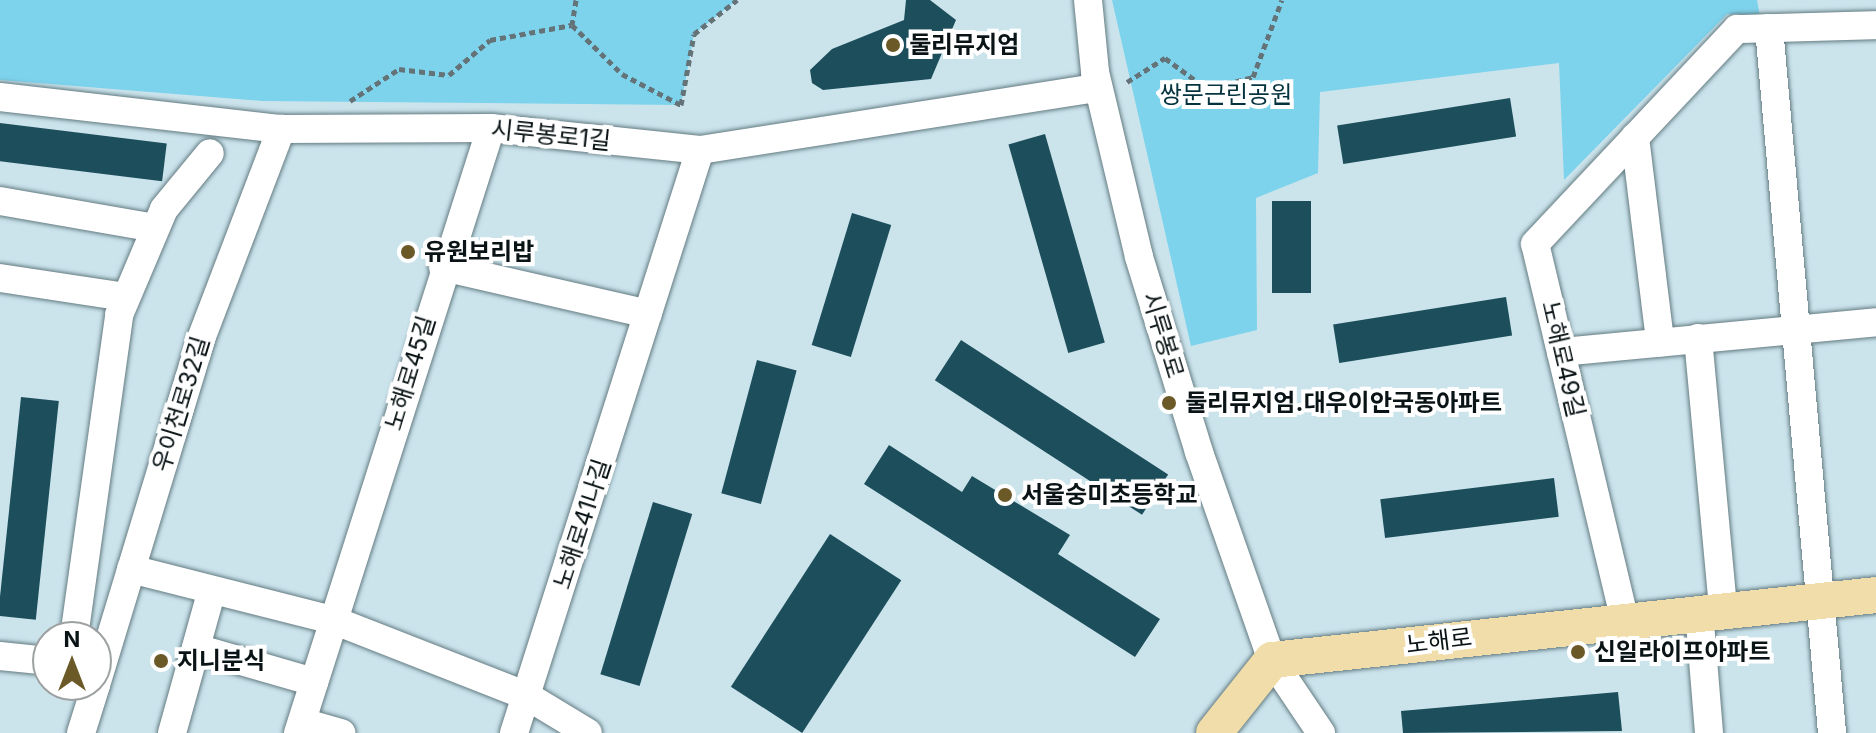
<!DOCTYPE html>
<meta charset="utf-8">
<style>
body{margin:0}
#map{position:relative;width:1876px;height:733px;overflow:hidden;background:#cbe4ec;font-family:Inter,"Noto Sans KR",sans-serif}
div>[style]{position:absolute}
.green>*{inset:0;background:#7dd3ec}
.building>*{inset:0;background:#1d4e5b;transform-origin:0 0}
.path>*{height:5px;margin-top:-2.5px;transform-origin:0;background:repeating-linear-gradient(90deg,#637378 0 6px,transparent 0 10px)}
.roads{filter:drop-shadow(0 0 2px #647b82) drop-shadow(0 0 2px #647b82)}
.minor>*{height:28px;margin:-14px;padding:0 14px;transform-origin:14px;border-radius:14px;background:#fff}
.major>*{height:36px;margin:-18px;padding:0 18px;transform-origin:18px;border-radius:18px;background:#f0ddaa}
.dots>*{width:22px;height:22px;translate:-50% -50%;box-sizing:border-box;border:4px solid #fff;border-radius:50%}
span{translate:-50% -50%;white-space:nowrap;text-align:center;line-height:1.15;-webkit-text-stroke:8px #fff;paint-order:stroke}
.poi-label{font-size:24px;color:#0a1315;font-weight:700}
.left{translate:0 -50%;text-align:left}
.park-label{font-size:24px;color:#04323d}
.street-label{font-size:24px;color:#0a1315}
.north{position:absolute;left:32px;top:621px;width:80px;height:80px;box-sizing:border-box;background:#fff;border:2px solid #9da1a1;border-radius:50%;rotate:0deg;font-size:22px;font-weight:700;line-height:32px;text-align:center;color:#0a1315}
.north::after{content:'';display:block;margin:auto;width:28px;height:36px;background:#6b5927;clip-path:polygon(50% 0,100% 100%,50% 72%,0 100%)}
</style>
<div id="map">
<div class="green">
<i style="clip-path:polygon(0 0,737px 0,694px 34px,681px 105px,262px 101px,0 80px)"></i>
<i style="clip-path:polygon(1112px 0,1757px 0,1760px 16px,1727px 14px,1564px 180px,1559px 63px,1320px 92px,1318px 173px,1256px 198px,1257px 330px,1191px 346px)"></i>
</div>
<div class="building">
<i style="clip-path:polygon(906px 0,930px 0,956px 20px,931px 79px,823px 90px,812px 83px,810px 70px,832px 49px,904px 20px)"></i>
<i style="left:1510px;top:98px;width:39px;height:175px;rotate:81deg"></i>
<i style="left:0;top:123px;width:168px;height:38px;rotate:7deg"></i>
<i style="left:1045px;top:134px;width:217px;height:38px;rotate:74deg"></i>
<i style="left:1272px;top:201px;width:39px;height:92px"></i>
<i style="left:852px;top:213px;width:41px;height:138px;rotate:17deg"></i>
<i style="left:1506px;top:297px;width:39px;height:175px;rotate:81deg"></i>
<i style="left:961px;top:340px;width:247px;height:48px;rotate:33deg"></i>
<i style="left:757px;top:360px;width:41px;height:138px;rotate:15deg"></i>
<i style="left:21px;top:397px;width:38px;height:220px;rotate:6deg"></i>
<i style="clip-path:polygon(889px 445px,962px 492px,972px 476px,1070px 535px,1058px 554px,1160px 619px,1135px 657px,864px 484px)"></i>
<i style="left:1554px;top:478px;width:39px;height:175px;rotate:83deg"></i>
<i style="left:653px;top:502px;width:41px;height:180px;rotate:17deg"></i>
<i style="left:830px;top:534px;width:85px;height:182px;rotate:33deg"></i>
<i style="clip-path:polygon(1618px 692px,1622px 731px,1403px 733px,1401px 711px)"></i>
</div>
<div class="path">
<i style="left:576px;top:0;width:25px;rotate:99deg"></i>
<i style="left:572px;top:25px;width:70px;rotate:44.4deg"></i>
<i style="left:622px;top:74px;width:67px;rotate:27.7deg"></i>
<i style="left:681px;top:105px;width:72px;rotate:-79.6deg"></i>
<i style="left:694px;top:34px;width:55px;rotate:-38.3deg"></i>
<i style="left:1127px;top:82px;width:45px;rotate:-32.3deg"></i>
<i style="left:1165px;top:58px;width:52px;rotate:36.4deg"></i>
<i style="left:1207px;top:89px;width:48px;rotate:-14.6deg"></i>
<i style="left:1253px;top:77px;width:82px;rotate:-69.4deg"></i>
<i style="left:350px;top:101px;width:59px;rotate:-33.1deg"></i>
<i style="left:399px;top:69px;width:50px;rotate:6.8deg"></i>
<i style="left:449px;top:75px;width:54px;rotate:-40.5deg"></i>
<i style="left:490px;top:40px;width:83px;rotate:-10.4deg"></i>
</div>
<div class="roads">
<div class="minor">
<i style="left:1088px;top:0;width:72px;rotate:84.4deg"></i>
<i style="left:1095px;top:72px;width:190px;rotate:76.6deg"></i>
<i style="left:1139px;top:257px;width:204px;rotate:72.9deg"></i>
<i style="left:1199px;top:452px;width:220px;rotate:70.7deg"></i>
<i style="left:1272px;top:660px;width:88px;rotate:56.1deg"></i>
<i style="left:1769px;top:28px;width:708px;rotate:84.89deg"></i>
<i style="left:0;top:97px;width:283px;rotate:6.5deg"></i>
<i style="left:281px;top:129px;width:210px;rotate:-0.3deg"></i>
<i style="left:491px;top:128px;width:210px;rotate:6deg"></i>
<i style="left:700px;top:150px;width:403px;rotate:-8.9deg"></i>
<i style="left:1635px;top:137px;width:207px;rotate:83deg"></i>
<i style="left:0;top:201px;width:156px;rotate:9.9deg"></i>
<i style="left:443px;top:267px;width:210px;rotate:12.9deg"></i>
<i style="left:0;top:278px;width:126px;rotate:8.6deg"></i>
<i style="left:1698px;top:338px;width:272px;rotate:84.7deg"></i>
<i style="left:1561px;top:352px;width:316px;rotate:-5.4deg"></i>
<i style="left:131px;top:569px;width:208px;rotate:14.2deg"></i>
<i style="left:333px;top:620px;width:208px;rotate:21.4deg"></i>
<i style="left:527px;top:696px;width:71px;rotate:31.2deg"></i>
<i style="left:1699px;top:611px;width:122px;rotate:85.3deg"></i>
<i style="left:1624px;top:617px;width:383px;rotate:-103.4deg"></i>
<i style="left:1535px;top:244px;width:295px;rotate:-46.8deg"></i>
<i style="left:1737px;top:29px;width:139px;rotate:-1.6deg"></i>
<i style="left:74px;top:637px;width:325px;rotate:-82deg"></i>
<i style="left:119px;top:315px;width:115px;rotate:-67deg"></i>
<i style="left:164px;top:209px;width:72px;rotate:-50.6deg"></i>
<i style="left:196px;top:648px;width:123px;rotate:16.1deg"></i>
<i style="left:0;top:656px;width:48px;rotate:5.9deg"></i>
<i style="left:96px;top:685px;width:362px;rotate:-73.1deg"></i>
<i style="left:201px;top:339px;width:225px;rotate:-69.1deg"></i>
<i style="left:302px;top:722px;width:41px;rotate:15.8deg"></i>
<i style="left:81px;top:733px;width:50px;rotate:-72.6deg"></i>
<i style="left:172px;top:733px;width:148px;rotate:-74.4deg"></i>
<i style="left:298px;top:733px;width:635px;rotate:-72.31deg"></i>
<i style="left:514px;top:733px;width:612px;rotate:-72.31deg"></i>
</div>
<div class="major">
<i style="left:1214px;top:733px;width:93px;rotate:-51.5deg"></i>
<i style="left:1272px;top:660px;width:607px;rotate:-6.14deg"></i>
</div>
</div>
<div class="dots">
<i style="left:893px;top:45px;background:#6b5927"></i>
<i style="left:408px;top:252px;background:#6b5927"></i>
<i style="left:1169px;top:403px;background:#6b5927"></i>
<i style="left:1005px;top:495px;background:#6b5927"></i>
<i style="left:1578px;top:652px;background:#6b5927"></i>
<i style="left:161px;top:661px;background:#6b5927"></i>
</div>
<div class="poi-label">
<span class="left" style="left:909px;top:45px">둘리뮤지엄</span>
<span class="left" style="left:424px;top:252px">유원보리밥</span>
<span class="left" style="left:1185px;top:403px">둘리뮤지엄.대우이안국동아파트</span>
<span class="left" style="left:1021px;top:495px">서울숭미초등학교</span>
<span class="left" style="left:1594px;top:652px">신일라이프아파트</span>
<span class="left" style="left:177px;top:661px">지니분식</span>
</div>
<div class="park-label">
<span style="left:1226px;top:95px">쌍문근린공원</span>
</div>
<div class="street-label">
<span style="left:551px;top:135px;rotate:6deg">시루봉로1길</span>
<span style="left:1163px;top:335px;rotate:73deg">시루봉로</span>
<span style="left:1563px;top:359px;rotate:77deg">노해로49길</span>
<span style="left:410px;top:373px;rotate:-73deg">노해로45길</span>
<span style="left:181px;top:404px;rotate:-73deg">우이천로32길</span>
<span style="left:582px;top:524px;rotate:-72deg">노해로41나길</span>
<span style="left:1439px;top:641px;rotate:-7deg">노해로</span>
</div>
<div class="north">N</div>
</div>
